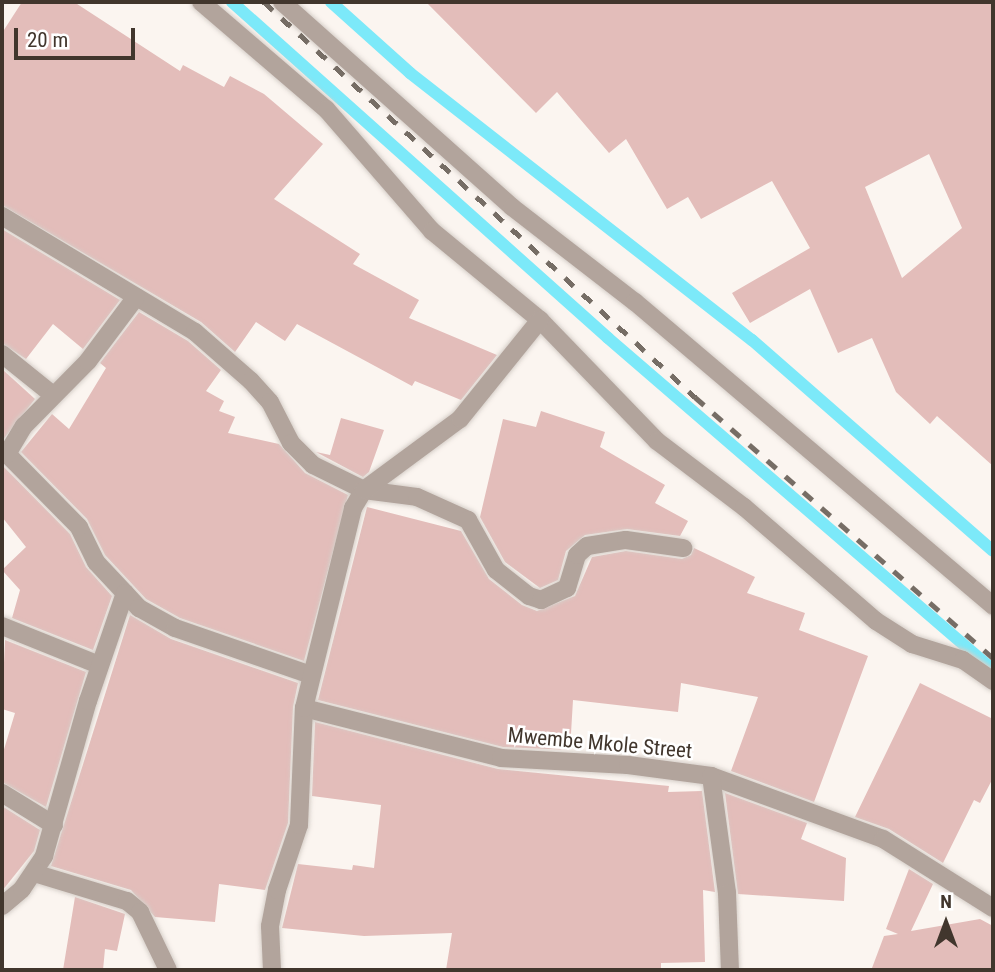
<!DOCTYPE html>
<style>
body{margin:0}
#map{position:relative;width:995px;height:972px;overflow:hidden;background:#fbf5f0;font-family:"Roboto Condensed",sans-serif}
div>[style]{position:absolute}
.stream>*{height:12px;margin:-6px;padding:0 6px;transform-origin:6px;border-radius:6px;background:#7ce9f9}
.building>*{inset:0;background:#e3bdba}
.roads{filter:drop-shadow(0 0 2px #d6cfc9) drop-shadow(0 0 2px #d6cfc9)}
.minor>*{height:18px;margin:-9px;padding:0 9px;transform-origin:9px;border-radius:9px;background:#b2a49c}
.rail>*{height:5px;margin-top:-2.5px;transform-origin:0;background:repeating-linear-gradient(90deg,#766d65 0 12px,transparent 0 24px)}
span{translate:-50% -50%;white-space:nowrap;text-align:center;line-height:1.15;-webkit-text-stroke:5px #fff;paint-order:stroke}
.street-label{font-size:21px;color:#41362d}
.frame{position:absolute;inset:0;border:4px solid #41362d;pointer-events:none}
.north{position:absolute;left:911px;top:888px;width:70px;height:70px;-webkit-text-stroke:5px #fff;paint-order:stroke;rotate:0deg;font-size:19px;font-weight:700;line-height:28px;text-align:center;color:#41362d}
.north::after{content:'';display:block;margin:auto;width:24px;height:32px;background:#41362d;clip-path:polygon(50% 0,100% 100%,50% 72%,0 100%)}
.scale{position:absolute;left:14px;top:28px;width:121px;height:32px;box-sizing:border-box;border:4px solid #41362d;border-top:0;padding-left:9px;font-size:21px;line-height:24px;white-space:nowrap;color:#41362d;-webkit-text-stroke:5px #fff;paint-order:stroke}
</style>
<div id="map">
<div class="stream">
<i style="left:232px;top:2px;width:504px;rotate:41.78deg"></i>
<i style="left:608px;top:338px;width:508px;rotate:40.77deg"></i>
<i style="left:331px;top:2px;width:106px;rotate:41.9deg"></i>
<i style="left:410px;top:73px;width:434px;rotate:38deg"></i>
<i style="left:752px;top:340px;width:320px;rotate:41.2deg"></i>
</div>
<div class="building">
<i style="clip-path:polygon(22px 2px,74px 2px,180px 71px,183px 65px,224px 87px,230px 76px,264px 94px,323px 144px,274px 199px,360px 254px,353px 264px,419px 300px,409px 318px,497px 355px,461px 400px,415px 381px,412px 386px,297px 324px,285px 341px,256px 322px,235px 352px,201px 322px,2px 205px,2px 33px)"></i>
<i style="clip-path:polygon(evenodd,426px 2px,993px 2px,993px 466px,937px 416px,930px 424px,896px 392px,872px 338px,838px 353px,810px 289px,750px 323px,732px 293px,810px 248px,772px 181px,701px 219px,688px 197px,667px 209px,626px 139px,609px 153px,557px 92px,536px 113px,426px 2px,929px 154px,962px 228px,902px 278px,865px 187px,929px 154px)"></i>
<i style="clip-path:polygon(2px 229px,120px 300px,83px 349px,53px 324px,26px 359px,2px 343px)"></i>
<i style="clip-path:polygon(139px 312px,188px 341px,221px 370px,206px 391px,224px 401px,219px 411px,235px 417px,228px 433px,279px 444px,305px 473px,348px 495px,304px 661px,180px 618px,146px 599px,105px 555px,87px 519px,21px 452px,52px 414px,69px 429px,106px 368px,100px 363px)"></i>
<i style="clip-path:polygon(2px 369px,35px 399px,2px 441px)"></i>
<i style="clip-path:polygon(541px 411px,605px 432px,600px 447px,665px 485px,655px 503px,688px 521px,680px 536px,627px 529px,585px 535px,566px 551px,558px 580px,540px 588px,505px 562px,480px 517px,503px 419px,536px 427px)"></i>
<i style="clip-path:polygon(341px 418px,384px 430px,369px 472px,363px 477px,316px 452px,330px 455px)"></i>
<i style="clip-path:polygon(2px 465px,70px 534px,86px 567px,112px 596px,93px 650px,12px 618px,20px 590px,2px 570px,26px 547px,2px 517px)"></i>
<i style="clip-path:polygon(367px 507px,461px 531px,489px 579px,522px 605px,537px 611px,575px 596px,592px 557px,626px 551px,682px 559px,691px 555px,694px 548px,755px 577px,747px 593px,805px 613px,799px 630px,868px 656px,814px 802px,731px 771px,758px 697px,681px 683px,678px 712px,573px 700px,570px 750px,503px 747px,318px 700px)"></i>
<i style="clip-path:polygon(130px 615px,171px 639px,298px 683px,293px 707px,288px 823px,265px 890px,219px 884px,215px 922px,155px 917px,131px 890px,51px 866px)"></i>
<i style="clip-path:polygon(5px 640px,86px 672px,46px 807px,2px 782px,2px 756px,15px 713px,2px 709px)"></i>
<i style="clip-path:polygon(920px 683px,993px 719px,993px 778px,980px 803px,974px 800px,943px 863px,889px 829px,855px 817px)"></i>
<i style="clip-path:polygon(315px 722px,498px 769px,669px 786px,668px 792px,702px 791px,715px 892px,703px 890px,705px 962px,661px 963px,661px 970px,446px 970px,452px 933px,364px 936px,282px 928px,298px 864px,352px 870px,353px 865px,374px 868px,381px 805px,312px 796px)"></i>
<i style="clip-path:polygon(725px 793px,807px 823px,801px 839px,846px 858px,844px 901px,738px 894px)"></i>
<i style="clip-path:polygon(2px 806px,40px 830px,34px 851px,2px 891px)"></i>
<i style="clip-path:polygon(909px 869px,933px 884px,911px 931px,980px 919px,993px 926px,993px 970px,872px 968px,884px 936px,898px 934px,886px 929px)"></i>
<i style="clip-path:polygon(75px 897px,125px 914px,117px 951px,105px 949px,103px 970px,63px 970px)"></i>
</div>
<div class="roads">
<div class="minor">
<i style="left:201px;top:2px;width:165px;rotate:40.6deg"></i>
<i style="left:326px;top:109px;width:162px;rotate:49deg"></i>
<i style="left:432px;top:231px;width:140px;rotate:39.5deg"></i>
<i style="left:540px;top:320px;width:168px;rotate:46deg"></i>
<i style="left:657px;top:441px;width:109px;rotate:37.2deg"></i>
<i style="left:744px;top:507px;width:174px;rotate:40.8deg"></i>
<i style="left:876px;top:621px;width:43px;rotate:32.6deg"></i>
<i style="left:912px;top:644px;width:53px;rotate:17.4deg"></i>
<i style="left:963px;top:660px;width:37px;rotate:35deg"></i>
<i style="left:282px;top:2px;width:308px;rotate:41.7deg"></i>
<i style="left:512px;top:207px;width:155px;rotate:37.7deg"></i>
<i style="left:635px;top:302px;width:470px;rotate:40.3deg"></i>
<i style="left:2px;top:216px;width:225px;rotate:31deg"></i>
<i style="left:195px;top:332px;width:74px;rotate:41.2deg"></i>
<i style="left:251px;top:381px;width:28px;rotate:48deg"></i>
<i style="left:270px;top:402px;width:46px;rotate:62.9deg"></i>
<i style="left:291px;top:443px;width:31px;rotate:45deg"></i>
<i style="left:313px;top:465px;width:57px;rotate:26.1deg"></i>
<i style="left:364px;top:490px;width:53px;rotate:7.5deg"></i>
<i style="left:417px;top:497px;width:56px;rotate:24.3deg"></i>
<i style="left:468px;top:520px;width:57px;rotate:60.8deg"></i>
<i style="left:496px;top:570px;width:42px;rotate:38.2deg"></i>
<i style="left:529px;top:596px;width:13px;rotate:18deg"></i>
<i style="left:541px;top:600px;width:29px;rotate:-25deg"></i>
<i style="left:567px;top:588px;width:34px;rotate:-73deg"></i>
<i style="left:577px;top:555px;width:13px;rotate:-42deg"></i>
<i style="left:587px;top:546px;width:39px;rotate:-9deg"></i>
<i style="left:626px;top:540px;width:58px;rotate:8deg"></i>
<i style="left:2px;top:354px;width:65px;rotate:38.8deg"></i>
<i style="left:125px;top:593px;width:42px;rotate:-133.1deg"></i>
<i style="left:96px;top:562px;width:39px;rotate:-116deg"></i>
<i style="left:79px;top:527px;width:103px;rotate:-134.6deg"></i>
<i style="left:7px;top:454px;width:33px;rotate:-59deg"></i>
<i style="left:24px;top:426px;width:91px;rotate:-45.4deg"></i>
<i style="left:88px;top:361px;width:80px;rotate:-53.1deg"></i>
<i style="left:2px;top:626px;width:105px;rotate:21.9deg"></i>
<i style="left:304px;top:708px;width:203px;rotate:14.2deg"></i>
<i style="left:501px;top:758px;width:127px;rotate:3.2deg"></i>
<i style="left:628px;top:765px;width:84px;rotate:7.5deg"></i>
<i style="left:711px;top:776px;width:183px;rotate:20.1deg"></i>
<i style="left:883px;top:839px;width:130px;rotate:32.1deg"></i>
<i style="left:711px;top:776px;width:118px;rotate:82.2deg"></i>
<i style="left:727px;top:893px;width:77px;rotate:87.8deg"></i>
<i style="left:2px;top:793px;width:61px;rotate:31.6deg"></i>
<i style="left:34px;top:873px;width:97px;rotate:16.8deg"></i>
<i style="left:127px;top:901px;width:17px;rotate:40deg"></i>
<i style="left:140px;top:912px;width:64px;rotate:64.2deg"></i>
<i style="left:2px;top:906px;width:26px;rotate:-40deg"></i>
<i style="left:22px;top:889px;width:40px;rotate:-56deg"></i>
<i style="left:44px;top:856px;width:161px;rotate:-74.2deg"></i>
<i style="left:88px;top:701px;width:114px;rotate:-71.1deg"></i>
<i style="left:125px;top:593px;width:21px;rotate:47deg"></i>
<i style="left:139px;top:608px;width:41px;rotate:29.1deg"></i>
<i style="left:175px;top:628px;width:144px;rotate:19.1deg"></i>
<i style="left:272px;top:970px;width:44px;rotate:-92.6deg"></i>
<i style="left:270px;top:926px;width:37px;rotate:-79deg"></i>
<i style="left:277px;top:890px;width:69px;rotate:-71.3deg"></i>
<i style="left:299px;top:825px;width:117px;rotate:-87.6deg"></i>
<i style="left:304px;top:708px;width:206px;rotate:-76.2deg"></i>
<i style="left:353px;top:508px;width:21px;rotate:-59deg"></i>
<i style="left:364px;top:490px;width:119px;rotate:-36.5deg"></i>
<i style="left:460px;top:419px;width:127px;rotate:-51.1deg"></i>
</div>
</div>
<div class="rail">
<i style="left:264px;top:2px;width:585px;rotate:42.5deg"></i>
<i style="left:695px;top:397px;width:396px;rotate:41.2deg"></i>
</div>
<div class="street-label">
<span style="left:600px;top:743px;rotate:5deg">Mwembe Mkole Street</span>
</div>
<div class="frame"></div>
<div class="north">N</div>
<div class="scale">20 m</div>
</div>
